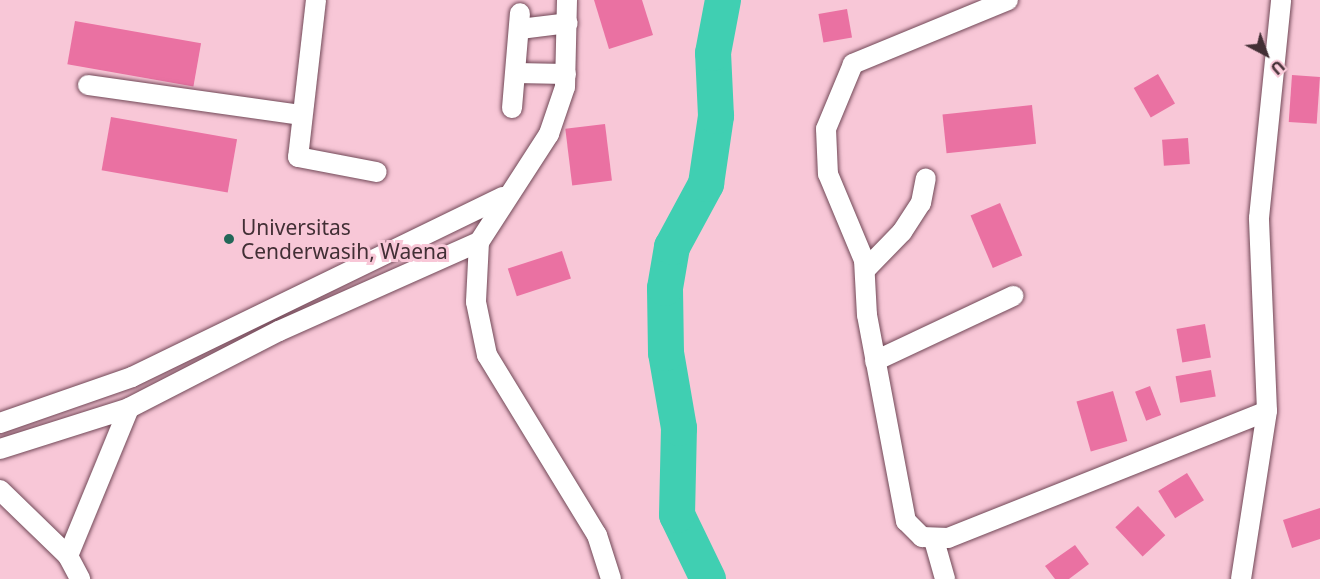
<!DOCTYPE html>
<style>
body{margin:0}
#map{position:relative;width:1320px;height:579px;overflow:hidden;background:#f8c7d7;font-family:"Noto Sans",sans-serif}
div>[style]{position:absolute}
.river>*{height:36px;margin:-18px;padding:0 18px;transform-origin:18px;border-radius:18px;background:#40cfb2}
.building>*{inset:0;background:#ea71a2;transform-origin:0 0}
.roads{filter:drop-shadow(0 0 2px #714857) drop-shadow(0 0 2px #714857)}
.minor>*{height:20px;margin:-10px;padding:0 10px;transform-origin:10px;border-radius:10px;background:#fff}
.dots>*{width:16px;height:16px;translate:-50% -50%;box-sizing:border-box;border:3px solid #f8c7d7;border-radius:50%}
span{translate:-50% -50%;white-space:nowrap;text-align:center;line-height:1.15;-webkit-text-stroke:6px #f8c7d7;paint-order:stroke}
.poi-label{font-size:21px;color:#422f35}
.left{translate:0 -50%;text-align:left}
.north{position:absolute;left:1236px;top:24px;width:60px;height:60px;-webkit-text-stroke:4px #f8c7d7;paint-order:stroke;rotate:139deg;font-size:16px;font-weight:700;line-height:24px;text-align:center;color:#422f35}
.north::after{content:'';display:block;margin:auto;width:21px;height:27px;background:#422f35;clip-path:polygon(50% 0,100% 100%,50% 72%,0 100%)}
</style>
<div id="map">
<div class="river">
<i style="left:708px;top:579px;width:71px;rotate:-115.8deg"></i>
<i style="left:677px;top:515px;width:87px;rotate:-88.7deg"></i>
<i style="left:679px;top:428px;width:76px;rotate:-99.8deg"></i>
<i style="left:666px;top:353px;width:65px;rotate:-90.9deg"></i>
<i style="left:665px;top:288px;width:42px;rotate:-80.3deg"></i>
<i style="left:672px;top:247px;width:72px;rotate:-61.6deg"></i>
<i style="left:706px;top:184px;width:69px;rotate:-81.6deg"></i>
<i style="left:716px;top:116px;width:63px;rotate:-92.7deg"></i>
<i style="left:713px;top:53px;width:54px;rotate:-79.3deg"></i>
</div>
<div class="building">
<i style="clip-path:polygon(594px 0,642px 0,653px 35px,609px 49px)"></i>
<i style="left:847px;top:9px;width:29px;height:29px;rotate:80deg"></i>
<i style="left:75px;top:21px;width:128px;height:44px;rotate:10deg"></i>
<i style="left:1158px;top:74px;width:34px;height:28px;rotate:60deg"></i>
<i style="left:1292px;top:75px;width:28px;height:47px;rotate:4deg"></i>
<i style="left:1032px;top:105px;width:39px;height:90px;rotate:84deg"></i>
<i style="left:111px;top:117px;width:128px;height:54px;rotate:10deg"></i>
<i style="left:605px;top:124px;width:57px;height:40px;rotate:83deg"></i>
<i style="left:1188px;top:138px;width:26px;height:26px;rotate:86deg"></i>
<i style="left:1000px;top:203px;width:57px;height:32px;rotate:67deg"></i>
<i style="left:562px;top:251px;width:29px;height:57px;rotate:72deg"></i>
<i style="left:1205px;top:324px;width:34px;height:29px;rotate:80deg"></i>
<i style="left:1211px;top:370px;width:27px;height:36px;rotate:80deg"></i>
<i style="left:1150px;top:386px;width:31px;height:16px;rotate:69deg"></i>
<i style="left:1113px;top:391px;width:52px;height:38px;rotate:74deg"></i>
<i style="left:1187px;top:473px;width:32px;height:34px;rotate:58deg"></i>
<i style="left:1138px;top:506px;width:40px;height:31px;rotate:47deg"></i>
<i style="clip-path:polygon(1320px 508px,1320px 539px,1292px 548px,1283px 520px)"></i>
<i style="clip-path:polygon(1075px 545px,1089px 564px,1069px 579px,1055px 579px,1045px 566px)"></i>
</div>
<div class="roads">
<div class="minor">
<i style="left:316px;top:0;width:158px;rotate:96.5deg"></i>
<i style="left:298px;top:157px;width:80px;rotate:10.8deg"></i>
<i style="left:567px;top:0;width:87px;rotate:91.3deg"></i>
<i style="left:565px;top:87px;width:50px;rotate:108.8deg"></i>
<i style="left:549px;top:134px;width:129px;rotate:122.9deg"></i>
<i style="left:479px;top:242px;width:60px;rotate:92.9deg"></i>
<i style="left:476px;top:302px;width:54px;rotate:78.3deg"></i>
<i style="left:487px;top:355px;width:211px;rotate:58.6deg"></i>
<i style="left:597px;top:535px;width:46px;rotate:72.3deg"></i>
<i style="left:1008px;top:0;width:168px;rotate:157.6deg"></i>
<i style="left:853px;top:64px;width:70px;rotate:112.6deg"></i>
<i style="left:826px;top:129px;width:45px;rotate:87.5deg"></i>
<i style="left:828px;top:174px;width:93px;rotate:67.3deg"></i>
<i style="left:864px;top:260px;width:55px;rotate:86.9deg"></i>
<i style="left:867px;top:315px;width:210px;rotate:79.3deg"></i>
<i style="left:906px;top:521px;width:23px;rotate:45deg"></i>
<i style="left:922px;top:537px;width:26px;rotate:2deg"></i>
<i style="left:948px;top:538px;width:343px;rotate:-21.7deg"></i>
<i style="left:520px;top:29px;width:48px;rotate:-7.1deg"></i>
<i style="left:516px;top:73px;width:50px;rotate:1.1deg"></i>
<i style="left:88px;top:85px;width:215px;rotate:8deg"></i>
<i style="left:512px;top:108px;width:95px;rotate:-85.2deg"></i>
<i style="left:865px;top:270px;width:53px;rotate:-45.8deg"></i>
<i style="left:902px;top:232px;width:35px;rotate:-57deg"></i>
<i style="left:921px;top:203px;width:25px;rotate:-79deg"></i>
<i style="left:875px;top:361px;width:153px;rotate:-25.2deg"></i>
<i style="left:0;top:423px;width:140px;rotate:-19.2deg"></i>
<i style="left:132px;top:377px;width:412px;rotate:-25.9deg"></i>
<i style="left:0;top:449px;width:135px;rotate:-17.6deg"></i>
<i style="left:129px;top:408px;width:169px;rotate:-27.2deg"></i>
<i style="left:279px;top:331px;width:219px;rotate:-24deg"></i>
<i style="left:0;top:490px;width:95px;rotate:44.1deg"></i>
<i style="left:68px;top:556px;width:26px;rotate:62deg"></i>
<i style="left:934px;top:540px;width:41px;rotate:74.2deg"></i>
<i style="left:68px;top:556px;width:160px;rotate:-67.6deg"></i>
<i style="left:1241px;top:579px;width:170px;rotate:-81.2deg"></i>
<i style="left:1267px;top:411px;width:193px;rotate:-92.4deg"></i>
<i style="left:1259px;top:218px;width:219px;rotate:-84.2deg"></i>
</div>
</div>
<div class="dots">
<i style="left:229px;top:239px;background:#236758"></i>
</div>
<div class="poi-label">
<span class="left" style="left:241px;top:239px">Universitas<br>Cenderwasih, Waena</span>
</div>
<div class="north">U</div>
</div>
